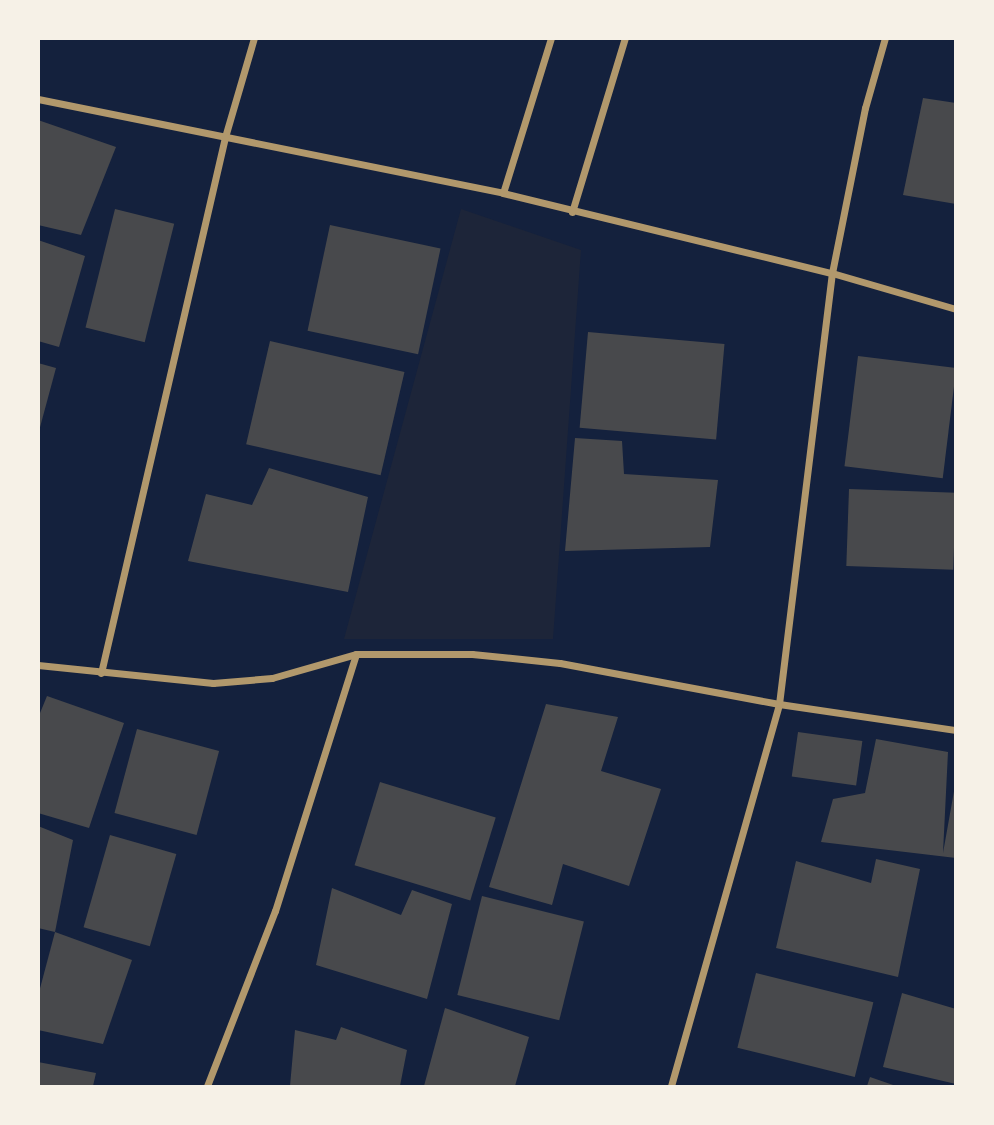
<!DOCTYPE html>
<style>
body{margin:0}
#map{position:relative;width:994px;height:1125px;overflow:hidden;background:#14213d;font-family:Montserrat,sans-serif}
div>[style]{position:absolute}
.green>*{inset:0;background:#1d2539}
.building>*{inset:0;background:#48494c;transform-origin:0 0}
.minor>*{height:7px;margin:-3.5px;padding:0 3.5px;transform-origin:3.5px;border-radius:3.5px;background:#b1986c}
span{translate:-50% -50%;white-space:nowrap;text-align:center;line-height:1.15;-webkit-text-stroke:5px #f6f1e7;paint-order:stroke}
.frame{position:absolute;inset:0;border:40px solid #f6f1e7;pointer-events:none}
</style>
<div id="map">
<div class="green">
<i style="clip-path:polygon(461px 209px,581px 250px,553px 639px,344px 639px)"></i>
</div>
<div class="building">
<i style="clip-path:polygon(923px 98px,956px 103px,956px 204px,903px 195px)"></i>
<i style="clip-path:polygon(38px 120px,116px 147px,81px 235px,38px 225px)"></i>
<i style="left:115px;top:209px;width:61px;height:122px;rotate:14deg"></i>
<i style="left:330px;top:225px;width:113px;height:108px;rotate:12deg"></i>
<i style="clip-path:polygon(38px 240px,85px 256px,59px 347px,38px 341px)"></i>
<i style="left:588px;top:332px;width:137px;height:96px;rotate:5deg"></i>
<i style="left:270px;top:341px;width:138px;height:106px;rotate:13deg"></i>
<i style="left:858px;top:356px;width:99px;height:111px;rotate:7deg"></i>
<i style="clip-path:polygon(38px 363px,56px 368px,39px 431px,38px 430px)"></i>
<i style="clip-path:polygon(575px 438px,622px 441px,624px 474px,718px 480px,710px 547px,565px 551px)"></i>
<i style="clip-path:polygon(269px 468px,368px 497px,348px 592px,188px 561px,206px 494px,252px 505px)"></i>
<i style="left:849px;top:489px;width:107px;height:77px;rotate:2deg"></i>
<i style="clip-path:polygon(47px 696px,124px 723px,89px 828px,38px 813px,38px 718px)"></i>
<i style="clip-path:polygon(546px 704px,618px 717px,601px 771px,661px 789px,629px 886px,563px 864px,552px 905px,489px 887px)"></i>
<i style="left:137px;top:729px;width:85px;height:87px;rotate:15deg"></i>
<i style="left:798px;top:732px;width:65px;height:45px;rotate:8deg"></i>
<i style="clip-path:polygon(876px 739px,948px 752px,943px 853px,956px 780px,956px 858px,821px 842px,833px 799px,865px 793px)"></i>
<i style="left:380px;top:782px;width:121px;height:87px;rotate:17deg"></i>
<i style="clip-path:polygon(38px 826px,73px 840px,55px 932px,38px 928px)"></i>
<i style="left:110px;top:835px;width:69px;height:96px;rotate:16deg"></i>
<i style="clip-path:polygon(876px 859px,920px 869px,898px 977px,776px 948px,796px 861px,871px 883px)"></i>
<i style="clip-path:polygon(332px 888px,401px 915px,412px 890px,452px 904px,427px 999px,316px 965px)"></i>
<i style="left:482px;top:896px;width:105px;height:102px;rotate:14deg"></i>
<i style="clip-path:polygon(55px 932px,132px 960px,103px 1044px,38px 1030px,38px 996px)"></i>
<i style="left:756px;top:973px;width:121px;height:77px;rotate:14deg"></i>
<i style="clip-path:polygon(902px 993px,956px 1009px,956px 1084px,883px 1067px)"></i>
<i style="clip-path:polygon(445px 1008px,529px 1037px,515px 1086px,424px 1086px)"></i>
<i style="clip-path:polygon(341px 1027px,407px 1050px,400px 1086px,290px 1086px,295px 1030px,336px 1040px)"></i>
<i style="clip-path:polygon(38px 1062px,96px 1073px,93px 1086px,38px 1086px)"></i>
<i style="clip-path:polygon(870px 1077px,896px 1086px,867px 1086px)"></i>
</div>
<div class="minor">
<i style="left:38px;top:99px;width:474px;rotate:11.4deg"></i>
<i style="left:503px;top:193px;width:339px;rotate:13.7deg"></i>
<i style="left:832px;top:273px;width:129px;rotate:16.2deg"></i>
<i style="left:503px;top:193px;width:162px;rotate:-72.8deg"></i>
<i style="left:572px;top:212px;width:182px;rotate:-73.1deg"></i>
<i style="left:38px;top:665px;width:176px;rotate:5.9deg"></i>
<i style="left:213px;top:683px;width:59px;rotate:-4.8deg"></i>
<i style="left:272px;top:678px;width:87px;rotate:-15.9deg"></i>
<i style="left:356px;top:654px;width:116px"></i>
<i style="left:472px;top:654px;width:88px;rotate:5.8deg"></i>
<i style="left:560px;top:663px;width:223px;rotate:10.6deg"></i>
<i style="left:779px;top:704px;width:179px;rotate:8.4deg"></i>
<i style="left:101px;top:673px;width:550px;rotate:-76.97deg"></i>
<i style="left:225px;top:137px;width:103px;rotate:-73.7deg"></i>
<i style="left:207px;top:1086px;width:188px;rotate:-68.8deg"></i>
<i style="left:275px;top:911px;width:269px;rotate:-72.5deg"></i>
<i style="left:671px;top:1086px;width:397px;rotate:-74.2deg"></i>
<i style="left:779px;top:704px;width:434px;rotate:-83deg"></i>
<i style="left:832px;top:273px;width:168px;rotate:-78.7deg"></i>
<i style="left:865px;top:108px;width:73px;rotate:-74.1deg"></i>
</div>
<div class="frame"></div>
</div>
